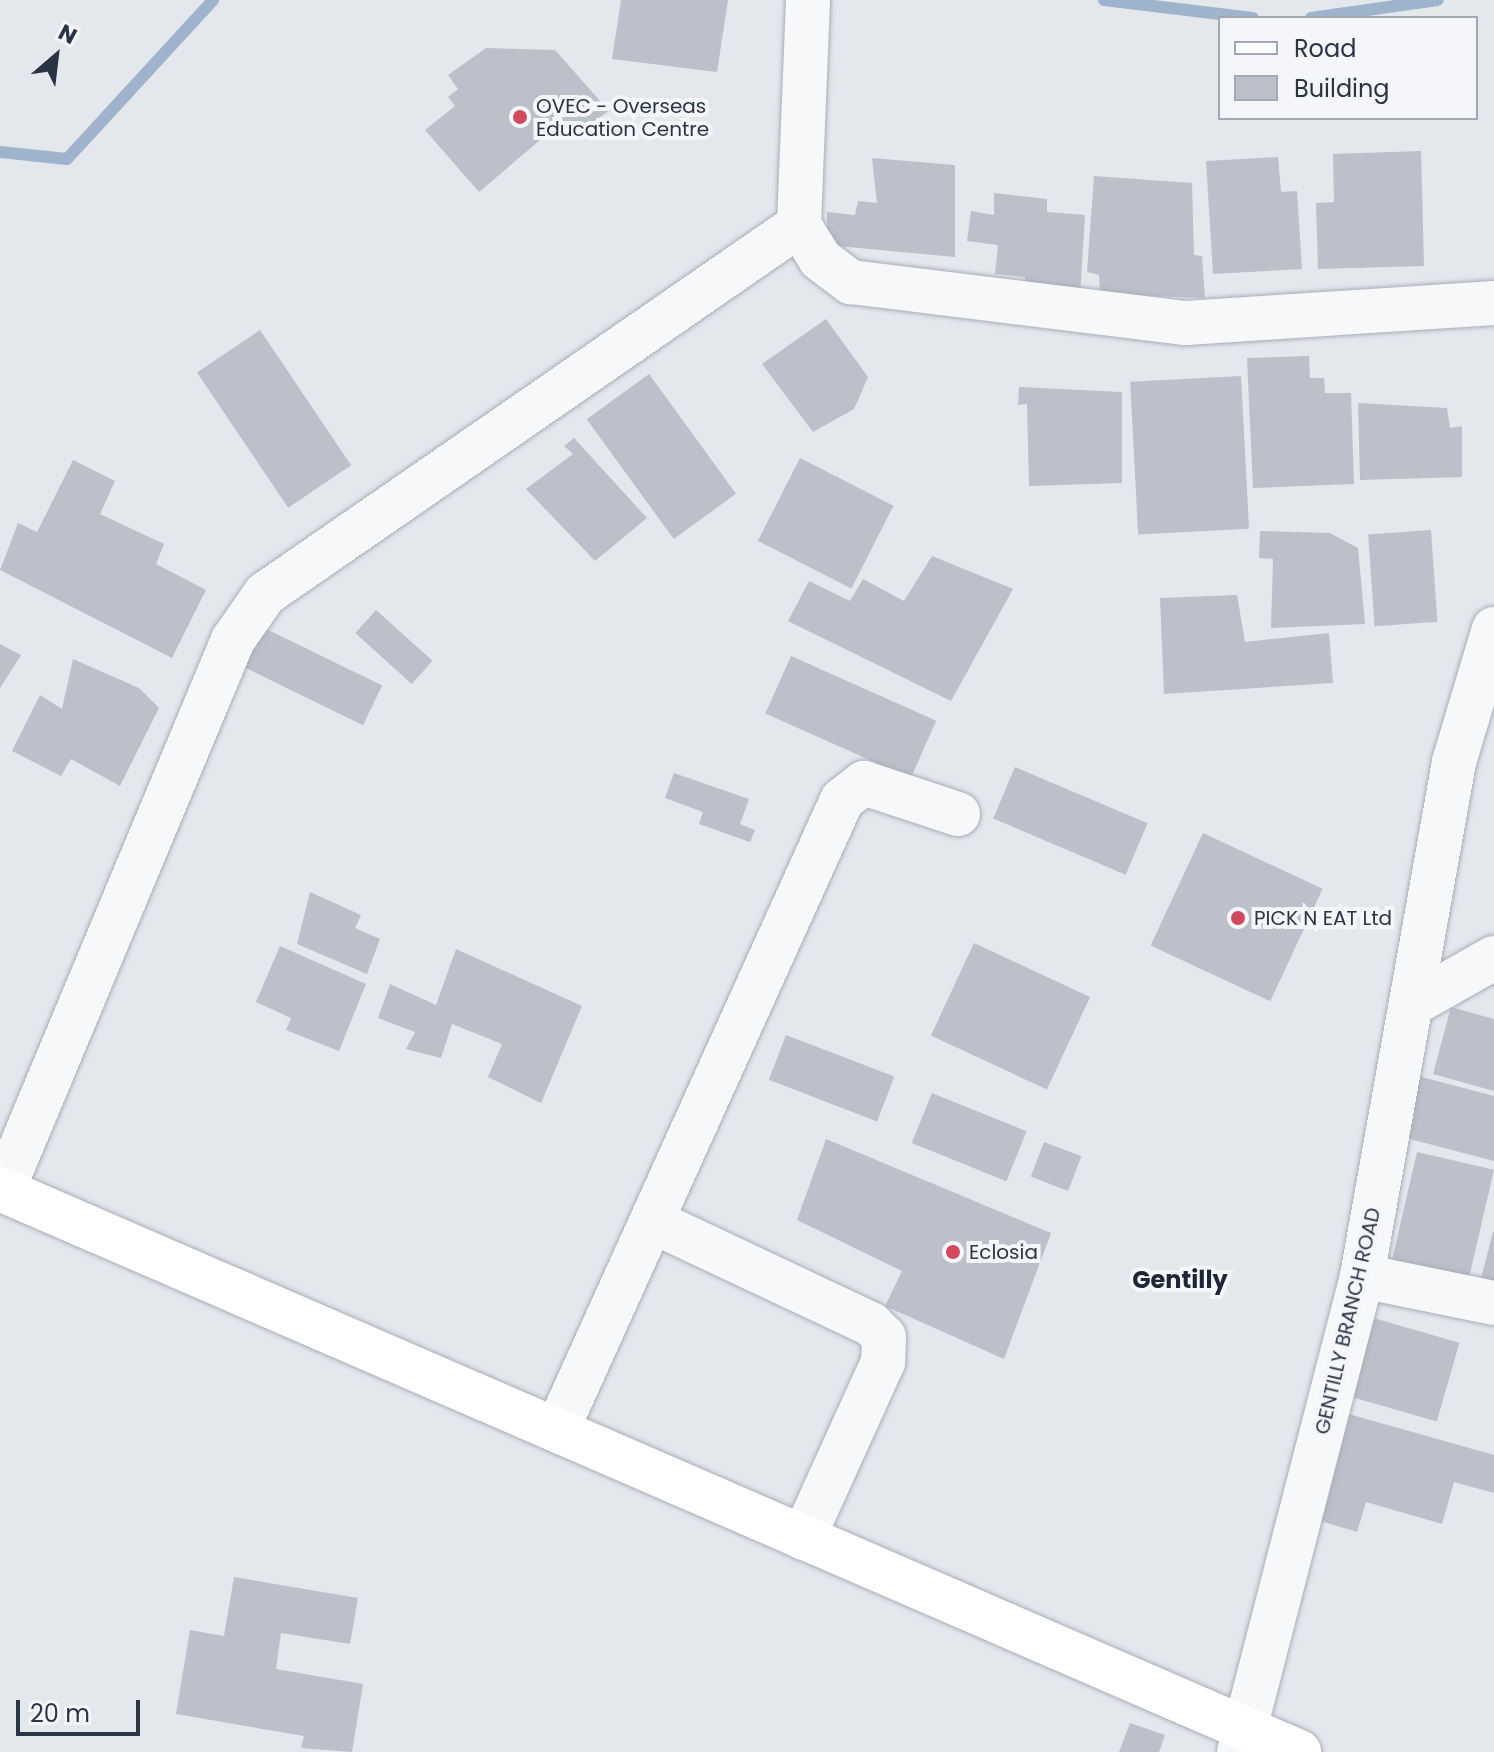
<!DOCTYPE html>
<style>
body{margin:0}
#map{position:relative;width:1494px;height:1752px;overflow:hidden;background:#e4e7ec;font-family:Poppins,sans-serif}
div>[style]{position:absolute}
.stream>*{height:12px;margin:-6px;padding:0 6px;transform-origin:6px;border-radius:6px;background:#9fb4cc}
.building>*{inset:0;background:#bbc0ca;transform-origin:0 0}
.roads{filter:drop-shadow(0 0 2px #a9aeb7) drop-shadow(0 0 2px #a9aeb7)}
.minor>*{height:44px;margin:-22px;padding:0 22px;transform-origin:22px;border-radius:22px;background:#f7f8fa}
.major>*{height:44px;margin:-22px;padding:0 22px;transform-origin:22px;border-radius:22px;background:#fff}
.dots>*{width:22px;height:22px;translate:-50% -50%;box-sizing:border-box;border:4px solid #f4f6f9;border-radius:50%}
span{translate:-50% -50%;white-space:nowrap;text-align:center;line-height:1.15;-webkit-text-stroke:8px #f4f6f9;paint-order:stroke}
.poi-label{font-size:20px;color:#2b3445}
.left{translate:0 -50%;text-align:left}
.street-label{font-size:20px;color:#2b3445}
.quarter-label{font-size:24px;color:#1d2536;font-weight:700}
.legend{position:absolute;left:1218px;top:16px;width:260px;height:104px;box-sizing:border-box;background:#f4f6f9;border:2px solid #a4a8b1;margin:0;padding:10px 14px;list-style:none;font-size:24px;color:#2b3445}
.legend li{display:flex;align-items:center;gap:16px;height:40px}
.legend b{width:40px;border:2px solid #a4a8b1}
.north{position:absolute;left:16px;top:16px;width:80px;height:80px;-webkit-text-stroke:6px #f4f6f9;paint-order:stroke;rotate:28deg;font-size:22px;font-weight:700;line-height:32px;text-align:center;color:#2b3445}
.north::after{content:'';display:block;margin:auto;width:28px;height:36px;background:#2b3445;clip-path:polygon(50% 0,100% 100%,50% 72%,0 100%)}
.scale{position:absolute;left:16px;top:1700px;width:124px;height:36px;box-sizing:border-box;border:4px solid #2b3445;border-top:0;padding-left:10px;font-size:24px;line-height:28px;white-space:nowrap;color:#2b3445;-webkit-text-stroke:6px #f4f6f9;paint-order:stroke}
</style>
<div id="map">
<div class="stream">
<i style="left:1104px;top:0;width:150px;rotate:6.9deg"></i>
<i style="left:1311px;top:18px;width:128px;rotate:-8.1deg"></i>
<i style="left:0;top:152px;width:67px;rotate:6deg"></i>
<i style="left:67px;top:159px;width:216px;rotate:-47.4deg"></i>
</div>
<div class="building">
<i style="clip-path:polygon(621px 0,728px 0,717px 72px,612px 59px)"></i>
<i style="clip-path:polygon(486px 48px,555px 50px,609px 111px,570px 137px,559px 124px,479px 192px,425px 130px,455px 106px,448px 97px,458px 89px,448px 75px)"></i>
<i style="clip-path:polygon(1421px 151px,1424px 266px,1318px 269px,1316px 203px,1334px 202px,1333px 154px)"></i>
<i style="clip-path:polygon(1278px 157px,1281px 192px,1297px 191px,1302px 269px,1213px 274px,1206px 161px)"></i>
<i style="clip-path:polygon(872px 158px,955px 165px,955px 257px,827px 245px,827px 212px,855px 215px,858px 201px,877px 203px)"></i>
<i style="clip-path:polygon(1094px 176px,1192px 183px,1194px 255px,1202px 256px,1205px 298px,1100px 294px,1099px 275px,1087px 272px)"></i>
<i style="clip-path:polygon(994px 193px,1047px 199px,1047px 212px,1085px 215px,1080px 297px,1025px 294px,1025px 277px,995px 274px,998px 245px,967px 241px,971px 211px,994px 215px)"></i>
<i style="clip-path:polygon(826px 319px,868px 377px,854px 409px,813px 432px,762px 364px)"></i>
<i style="left:260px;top:330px;width:163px;height:76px;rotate:56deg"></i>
<i style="clip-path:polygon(1309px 356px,1310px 378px,1324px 378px,1325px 393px,1351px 393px,1354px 484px,1253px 488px,1247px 358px)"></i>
<i style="left:649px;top:374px;width:148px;height:77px;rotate:54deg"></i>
<i style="left:1241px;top:376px;width:153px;height:111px;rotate:87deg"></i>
<i style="clip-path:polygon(1019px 387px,1122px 392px,1122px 483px,1029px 486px,1027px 404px,1018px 405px)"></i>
<i style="clip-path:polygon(1358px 403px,1447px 408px,1450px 428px,1462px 426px,1462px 477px,1360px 480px)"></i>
<i style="clip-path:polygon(574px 438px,647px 518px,595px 561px,526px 489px,573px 454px,564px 446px)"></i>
<i style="left:800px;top:458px;width:105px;height:93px;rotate:27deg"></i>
<i style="clip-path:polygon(73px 460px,115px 481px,100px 514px,164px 544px,156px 564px,206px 590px,172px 658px,0 570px,18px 523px,37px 532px)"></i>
<i style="left:1431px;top:530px;width:92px;height:63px;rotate:86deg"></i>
<i style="clip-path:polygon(1260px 531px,1330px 533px,1358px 548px,1365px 624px,1271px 628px,1273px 559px,1259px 558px)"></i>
<i style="clip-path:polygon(932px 556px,1013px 589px,951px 701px,788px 621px,809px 581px,850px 601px,863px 579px,904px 601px)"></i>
<i style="clip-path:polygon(1237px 595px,1245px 642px,1329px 633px,1333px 683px,1164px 694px,1160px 598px)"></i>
<i style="left:376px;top:610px;width:76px;height:31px;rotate:42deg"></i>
<i style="left:260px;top:626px;width:136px;height:44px;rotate:26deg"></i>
<i style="clip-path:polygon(0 644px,21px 655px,0 688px)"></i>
<i style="left:791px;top:656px;width:159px;height:63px;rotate:24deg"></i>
<i style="clip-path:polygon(73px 659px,139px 688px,159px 708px,120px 786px,71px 759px,61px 776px,12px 751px,40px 695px,62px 709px)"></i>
<i style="left:1015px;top:767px;width:144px;height:56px;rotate:23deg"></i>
<i style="clip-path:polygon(674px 773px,749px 799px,740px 824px,755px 830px,750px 842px,699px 824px,703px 812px,665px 798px)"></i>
<i style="left:1203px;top:833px;width:132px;height:124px;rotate:25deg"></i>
<i style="clip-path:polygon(310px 892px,361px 915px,355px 928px,380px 939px,367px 974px,297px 944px)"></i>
<i style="left:974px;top:943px;width:128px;height:102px;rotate:25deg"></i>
<i style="clip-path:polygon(280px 946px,366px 984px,339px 1051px,286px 1030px,291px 1018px,256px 1002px)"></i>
<i style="clip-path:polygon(456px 949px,582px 1006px,541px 1103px,488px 1077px,502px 1044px,452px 1024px,441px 1058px,406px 1049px,415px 1032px,378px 1018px,390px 984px,436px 1005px)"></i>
<i style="clip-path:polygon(1451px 1007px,1494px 1019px,1494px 1091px,1433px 1074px)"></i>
<i style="left:786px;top:1035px;width:116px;height:48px;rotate:21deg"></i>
<i style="clip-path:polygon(1418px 1076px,1494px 1096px,1494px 1161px,1402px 1137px)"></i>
<i style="left:932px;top:1093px;width:102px;height:54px;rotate:22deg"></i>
<i style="clip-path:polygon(826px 1139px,1051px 1233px,1004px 1359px,885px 1306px,902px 1271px,797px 1220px)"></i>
<i style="left:1044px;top:1142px;width:40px;height:37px;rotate:21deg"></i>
<i style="left:1417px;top:1152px;width:79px;height:117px;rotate:13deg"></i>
<i style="clip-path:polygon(1493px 1232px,1494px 1232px,1494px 1281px,1481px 1278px)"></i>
<i style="left:1370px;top:1317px;width:93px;height:82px;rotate:16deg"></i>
<i style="clip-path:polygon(1338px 1411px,1494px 1455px,1494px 1493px,1454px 1482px,1442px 1524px,1366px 1502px,1357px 1532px,1307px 1517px)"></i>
<i style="clip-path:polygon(234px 1577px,358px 1598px,350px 1644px,281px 1633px,276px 1669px,363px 1684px,352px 1752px,301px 1748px,304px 1736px,176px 1714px,190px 1630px,224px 1636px)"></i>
<i style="clip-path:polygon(1130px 1723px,1165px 1735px,1159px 1752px,1119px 1752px)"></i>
</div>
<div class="roads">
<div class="minor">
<i style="left:808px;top:0;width:225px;rotate:92.3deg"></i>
<i style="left:799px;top:225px;width:40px;rotate:58deg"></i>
<i style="left:820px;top:259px;width:39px;rotate:37deg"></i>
<i style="left:851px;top:282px;width:337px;rotate:7deg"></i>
<i style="left:1186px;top:323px;width:309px;rotate:-3.7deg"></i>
<i style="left:1414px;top:1003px;width:92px;rotate:-29.4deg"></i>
<i style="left:3px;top:1190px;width:596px;rotate:-67.31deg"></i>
<i style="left:233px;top:640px;width:56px;rotate:-55.2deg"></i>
<i style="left:265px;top:594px;width:649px;rotate:-34.64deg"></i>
<i style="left:652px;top:1221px;width:242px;rotate:25.2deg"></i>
<i style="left:871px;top:1324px;width:18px;rotate:45deg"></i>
<i style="left:884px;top:1337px;width:25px;rotate:92deg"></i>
<i style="left:883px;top:1362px;width:193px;rotate:114.4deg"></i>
<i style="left:1362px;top:1276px;width:135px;rotate:11.6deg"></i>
<i style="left:557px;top:1430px;width:691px;rotate:-65.66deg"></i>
<i style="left:842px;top:800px;width:28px;rotate:-38deg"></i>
<i style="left:864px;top:783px;width:99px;rotate:18.3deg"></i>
<i style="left:1239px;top:1752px;width:492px;rotate:-75.5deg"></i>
<i style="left:1362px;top:1276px;width:522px;rotate:-79.85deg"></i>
<i style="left:1454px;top:762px;width:139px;rotate:-73.3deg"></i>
</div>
<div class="major">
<i style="left:0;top:1189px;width:1416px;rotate:23.43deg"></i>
</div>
</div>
<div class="dots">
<i style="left:520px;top:117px;background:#d1495b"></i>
<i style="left:1238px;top:918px;background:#d1495b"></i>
<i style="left:953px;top:1252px;background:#d1495b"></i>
</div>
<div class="poi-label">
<span class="left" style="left:536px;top:118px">OVEC - Overseas<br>Education Centre</span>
<span class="left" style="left:1254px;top:918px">PICK N EAT Ltd</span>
<span class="left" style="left:969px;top:1252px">Eclosia</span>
</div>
<div class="street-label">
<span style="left:1348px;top:1321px;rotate:-77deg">GENTILLY BRANCH ROAD</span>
</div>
<div class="quarter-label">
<span style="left:1180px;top:1280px">Gentilly</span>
</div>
<ul class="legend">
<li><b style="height:10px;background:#fff"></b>Road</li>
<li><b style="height:22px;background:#bbc0ca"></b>Building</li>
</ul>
<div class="north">N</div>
<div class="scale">20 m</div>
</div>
